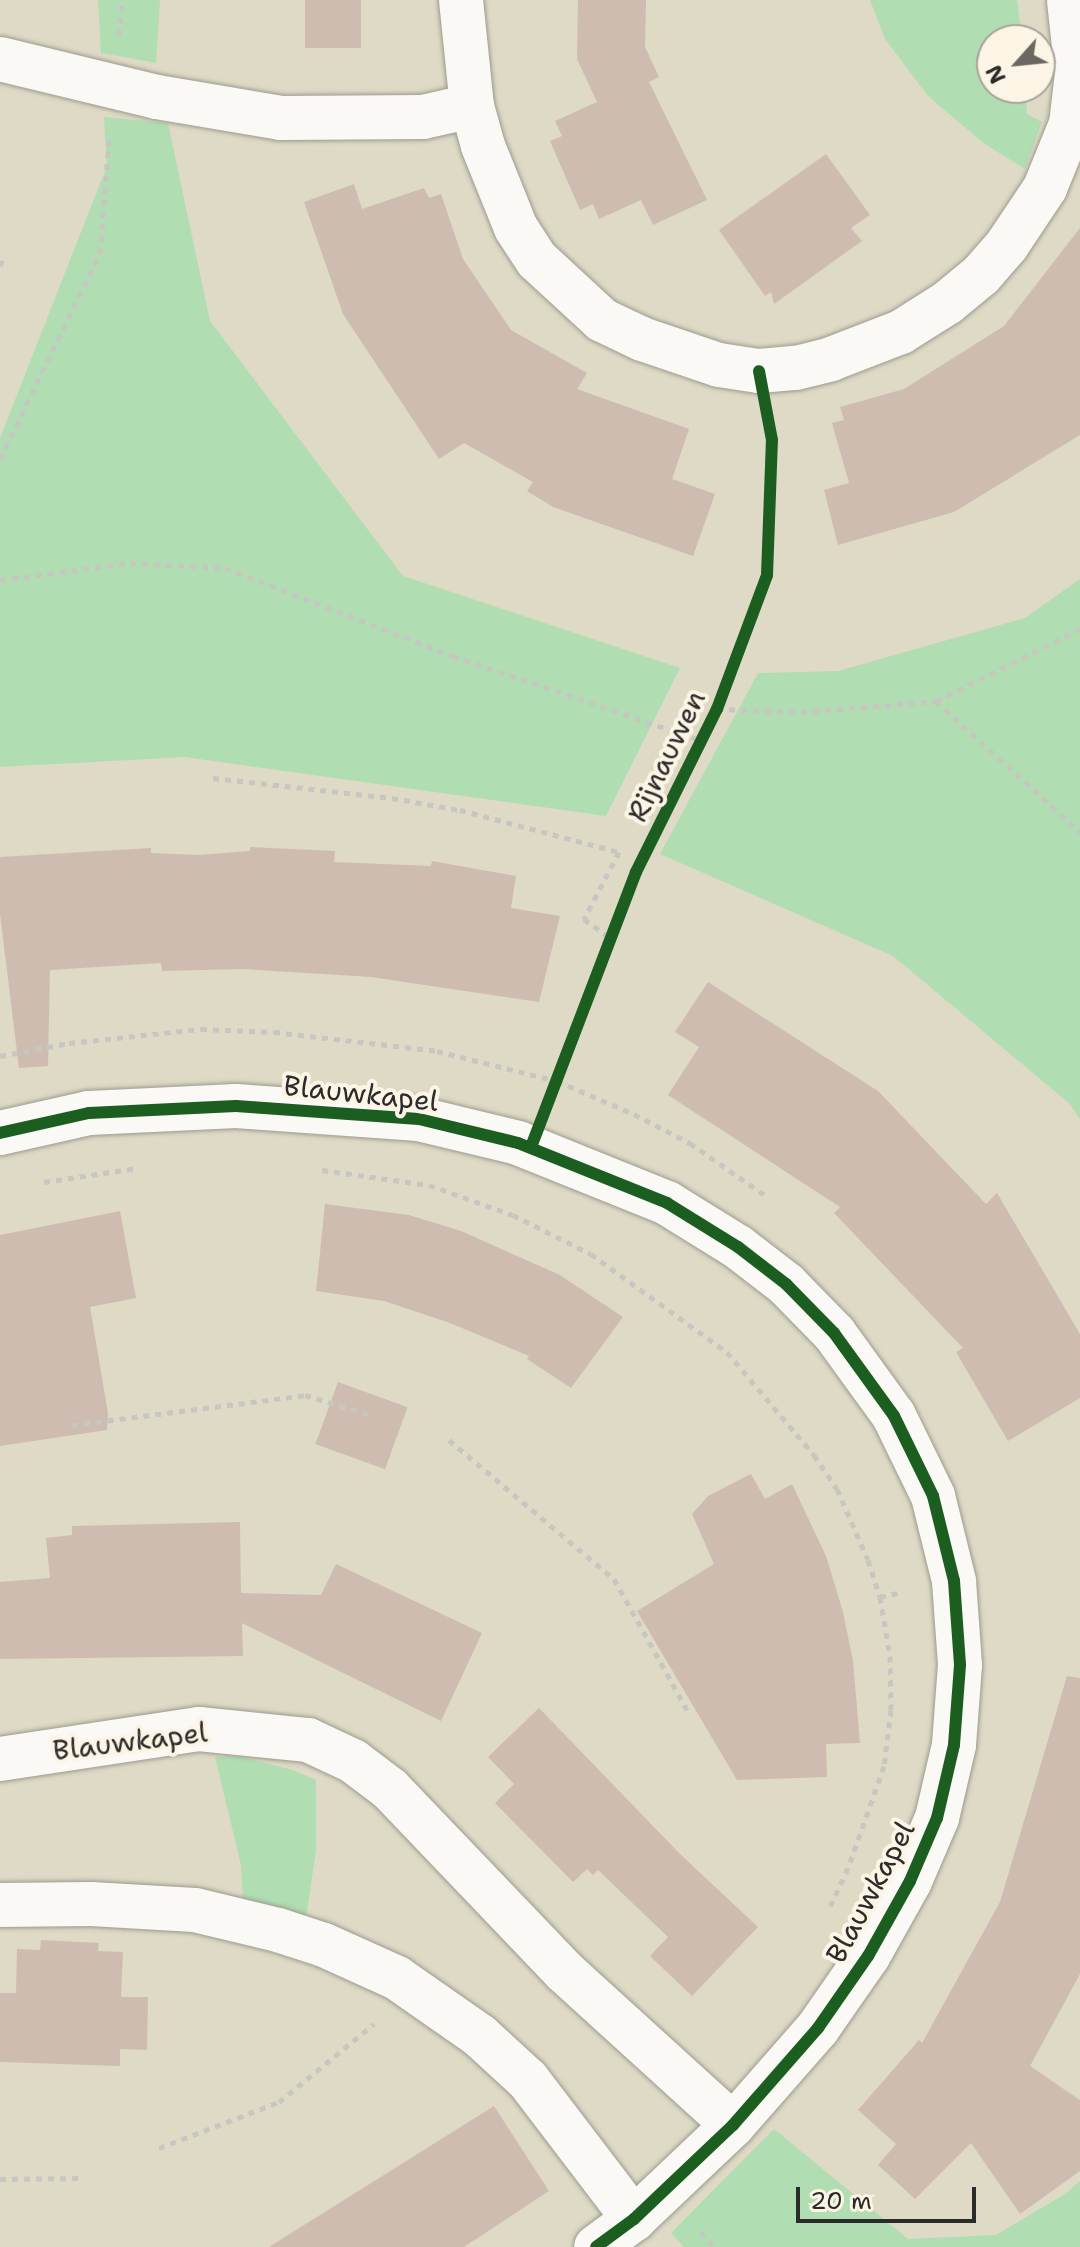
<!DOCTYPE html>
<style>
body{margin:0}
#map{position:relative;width:1080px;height:2247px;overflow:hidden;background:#dedac6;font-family:"Shantell Sans",sans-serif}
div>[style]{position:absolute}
.green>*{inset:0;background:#b1ddb2}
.building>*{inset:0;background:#cebcb1;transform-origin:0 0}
.path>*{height:5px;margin-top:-2.5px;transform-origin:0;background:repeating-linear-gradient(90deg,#c7c6c1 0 6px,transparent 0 12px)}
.roads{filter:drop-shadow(0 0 2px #9d9b8f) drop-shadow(0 0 2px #9d9b8f)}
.minor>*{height:44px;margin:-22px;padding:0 22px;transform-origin:22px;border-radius:22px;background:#faf9f6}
.cycleway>*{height:12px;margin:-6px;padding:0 6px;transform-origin:6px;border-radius:6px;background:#1b5e20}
span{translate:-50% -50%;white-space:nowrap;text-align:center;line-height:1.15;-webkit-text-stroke:8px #fcf5e5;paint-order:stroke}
.street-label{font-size:28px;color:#2b2b2b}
.north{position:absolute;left:976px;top:24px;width:80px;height:80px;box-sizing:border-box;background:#fcf5e5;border:2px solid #a8a49b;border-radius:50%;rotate:243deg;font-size:22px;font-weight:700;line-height:32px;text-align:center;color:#2b2b2b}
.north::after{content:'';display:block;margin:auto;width:28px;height:36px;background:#6a6861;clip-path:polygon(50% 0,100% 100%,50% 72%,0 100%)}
.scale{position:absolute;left:796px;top:2187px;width:180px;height:36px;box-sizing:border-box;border:4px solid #2b2b2b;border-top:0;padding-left:10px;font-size:24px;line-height:28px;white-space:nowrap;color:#2b2b2b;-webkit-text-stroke:6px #fcf5e5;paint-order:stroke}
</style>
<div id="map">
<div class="green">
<i style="clip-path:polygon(98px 0,160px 0,156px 63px,101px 53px)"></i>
<i style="clip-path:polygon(870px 0,1017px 0,1022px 40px,992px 40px,992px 88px,1025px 88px,1027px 114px,1042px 122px,1025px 169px,985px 144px,928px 96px,885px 39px)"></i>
<i style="clip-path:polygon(104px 117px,168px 123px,210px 321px,403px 576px,680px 668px,606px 816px,184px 757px,0 767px,0 438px,107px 166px)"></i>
<i style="clip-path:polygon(1080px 579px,1080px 1119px,1069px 1103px,893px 956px,660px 854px,758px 673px,838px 671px,1025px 618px)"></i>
<i style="clip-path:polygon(237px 1756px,293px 1770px,316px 1780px,316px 1850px,306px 1918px,243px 1904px,241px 1865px,215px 1757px)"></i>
<i style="clip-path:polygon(774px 2129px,908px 2239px,996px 2235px,1065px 2194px,1080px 2181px,1080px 2247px,684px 2247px,671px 2233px)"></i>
</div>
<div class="building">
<i style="left:305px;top:0;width:56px;height:48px"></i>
<i style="clip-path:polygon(578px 0,646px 0,645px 47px,659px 77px,649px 82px,707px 200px,653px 225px,641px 200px,599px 219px,593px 204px,580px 210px,550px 141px,562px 136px,555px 121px,597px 102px,577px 59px)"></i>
<i style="clip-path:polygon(826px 154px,870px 215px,851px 228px,862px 241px,774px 304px,771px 292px,765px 296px,719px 230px)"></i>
<i style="clip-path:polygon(354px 184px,362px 209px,424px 188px,429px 198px,441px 194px,463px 259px,511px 330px,587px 373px,577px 389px,689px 429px,672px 479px,715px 494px,693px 556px,553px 507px,527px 491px,533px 482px,464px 443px,439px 459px,343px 314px,304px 202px)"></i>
<i style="clip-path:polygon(1080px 228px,1080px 435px,954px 512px,838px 545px,824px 490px,849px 483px,832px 423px,844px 420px,840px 407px,904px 389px,1004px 326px)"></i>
<i style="clip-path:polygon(250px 847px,335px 851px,334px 862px,431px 866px,432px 861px,516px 876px,511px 908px,560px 916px,539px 1002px,371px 977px,242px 969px,162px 971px,161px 963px,50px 970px,48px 1066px,19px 1068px,0 914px,0 857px,151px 848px,151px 853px,199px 855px,250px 851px)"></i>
<i style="clip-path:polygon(708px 982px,878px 1091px,986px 1204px,997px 1193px,1080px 1334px,1080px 1398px,1008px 1441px,956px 1352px,963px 1348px,834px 1213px,840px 1207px,668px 1095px,699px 1047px,675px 1032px)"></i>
<i style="clip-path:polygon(325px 1204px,409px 1215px,461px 1231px,560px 1275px,623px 1317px,571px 1388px,527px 1359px,529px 1356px,450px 1323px,384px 1301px,316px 1291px)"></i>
<i style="clip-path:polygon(120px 1211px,136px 1298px,90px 1307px,108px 1413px,107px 1430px,0 1446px,0 1235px)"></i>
<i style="left:338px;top:1382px;width:74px;height:66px;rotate:20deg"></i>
<i style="clip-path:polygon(751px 1474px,765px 1499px,792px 1484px,826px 1556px,843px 1612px,853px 1661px,860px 1743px,826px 1744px,827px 1777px,737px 1780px,637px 1611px,714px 1564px,692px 1514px,708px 1496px)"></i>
<i style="clip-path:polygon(240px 1522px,241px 1593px,321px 1595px,336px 1564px,482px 1633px,441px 1721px,242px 1623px,243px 1656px,0 1659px,0 1582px,50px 1578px,46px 1538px,72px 1535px,72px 1526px)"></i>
<i style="clip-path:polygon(1067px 1676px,1080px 1678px,1080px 1974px,1030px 2066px,1080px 2100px,1080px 2171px,1020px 2214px,971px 2143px,915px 2199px,878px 2165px,896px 2144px,858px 2110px,919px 2040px,922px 2043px,1000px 1902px)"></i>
<i style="clip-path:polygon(539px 1708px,680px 1854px,758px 1927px,692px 1996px,650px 1956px,668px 1937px,598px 1870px,593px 1875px,587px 1869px,573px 1882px,495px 1803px,514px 1784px,488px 1757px)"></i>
<i style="clip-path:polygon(41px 1940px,99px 1943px,98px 1951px,123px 1952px,121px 1997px,148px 1997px,147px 2050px,120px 2049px,120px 2066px,0 2062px,0 1993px,16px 1993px,17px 1949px,40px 1950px)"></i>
<i style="clip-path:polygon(494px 2106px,549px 2191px,464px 2247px,269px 2247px)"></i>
</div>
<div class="path">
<i style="left:119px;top:35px;width:35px;rotate:-85deg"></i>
<i style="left:0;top:266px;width:11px;rotate:-68deg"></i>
<i style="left:0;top:459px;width:229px;rotate:-64.1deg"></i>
<i style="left:100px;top:253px;width:113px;rotate:-85.4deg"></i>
<i style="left:0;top:580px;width:131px;rotate:-7.5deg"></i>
<i style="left:130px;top:563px;width:95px;rotate:3deg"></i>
<i style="left:225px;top:568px;width:244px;rotate:21.1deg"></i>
<i style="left:453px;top:656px;width:263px;rotate:18.8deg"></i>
<i style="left:936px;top:701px;width:195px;rotate:42.3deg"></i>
<i style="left:717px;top:709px;width:84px;rotate:2deg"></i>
<i style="left:801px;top:712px;width:135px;rotate:-4.7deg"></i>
<i style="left:936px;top:701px;width:161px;rotate:-26.6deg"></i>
<i style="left:213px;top:778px;width:180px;rotate:6.4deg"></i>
<i style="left:392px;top:798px;width:69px;rotate:10deg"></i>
<i style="left:460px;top:810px;width:164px;rotate:14.8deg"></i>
<i style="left:619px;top:852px;width:76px;rotate:117.6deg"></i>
<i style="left:584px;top:919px;width:34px;rotate:36deg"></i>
<i style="left:0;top:1056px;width:70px;rotate:-10.7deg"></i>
<i style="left:69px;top:1043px;width:133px;rotate:-6.1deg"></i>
<i style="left:201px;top:1029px;width:73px;rotate:2.4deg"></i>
<i style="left:274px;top:1032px;width:164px;rotate:6.6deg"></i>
<i style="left:437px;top:1051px;width:124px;rotate:14deg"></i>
<i style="left:557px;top:1081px;width:84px;rotate:23.2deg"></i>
<i style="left:634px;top:1114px;width:63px;rotate:27.4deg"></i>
<i style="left:690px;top:1143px;width:96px;rotate:34.8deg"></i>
<i style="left:322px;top:1170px;width:108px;rotate:8deg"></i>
<i style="left:429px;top:1185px;width:89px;rotate:19.7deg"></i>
<i style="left:513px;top:1215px;width:87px;rotate:26.6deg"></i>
<i style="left:591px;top:1254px;width:168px;rotate:35.8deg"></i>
<i style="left:727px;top:1352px;width:135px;rotate:49.8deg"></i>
<i style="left:814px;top:1455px;width:41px;rotate:55.9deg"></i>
<i style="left:837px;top:1489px;width:77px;rotate:66.4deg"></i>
<i style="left:868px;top:1560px;width:39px;rotate:72deg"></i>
<i style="left:880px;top:1597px;width:60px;rotate:80.4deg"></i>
<i style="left:890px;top:1656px;width:54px;rotate:88.9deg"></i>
<i style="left:891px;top:1710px;width:56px;rotate:97.1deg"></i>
<i style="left:884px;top:1766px;width:108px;rotate:109.4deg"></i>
<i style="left:848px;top:1868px;width:43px;rotate:114.8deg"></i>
<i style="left:44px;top:1182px;width:94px;rotate:-8.6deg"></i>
<i style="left:72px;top:1425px;width:235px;rotate:-7.3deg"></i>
<i style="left:305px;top:1395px;width:72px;rotate:16.9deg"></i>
<i style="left:449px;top:1440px;width:216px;rotate:40.1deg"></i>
<i style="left:614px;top:1579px;width:154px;rotate:60.8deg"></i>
<i style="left:880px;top:1597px;width:23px;rotate:-13deg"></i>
<i style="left:159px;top:2148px;width:129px;rotate:-21deg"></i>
<i style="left:279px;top:2102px;width:123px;rotate:-39.4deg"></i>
<i style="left:0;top:2179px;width:78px;rotate:-0.7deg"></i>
<i style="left:701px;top:2232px;width:20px;rotate:49deg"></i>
</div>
<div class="roads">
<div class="minor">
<i style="left:461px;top:0;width:107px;rotate:84.1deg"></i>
<i style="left:472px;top:106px;width:41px;rotate:74.6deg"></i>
<i style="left:483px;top:146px;width:88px;rotate:68.1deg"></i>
<i style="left:516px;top:228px;width:38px;rotate:57deg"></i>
<i style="left:537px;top:260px;width:88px;rotate:42.7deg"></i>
<i style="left:602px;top:320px;width:44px;rotate:25.4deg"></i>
<i style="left:642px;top:339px;width:81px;rotate:18.7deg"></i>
<i style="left:719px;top:365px;width:40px;rotate:8.5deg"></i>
<i style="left:759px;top:371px;width:37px;rotate:-5deg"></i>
<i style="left:796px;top:368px;width:36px;rotate:-14deg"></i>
<i style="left:831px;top:359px;width:75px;rotate:-21.1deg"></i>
<i style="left:901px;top:332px;width:54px;rotate:-32.2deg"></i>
<i style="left:947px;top:303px;width:44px;rotate:-39.5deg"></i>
<i style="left:981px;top:275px;width:40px;rotate:-49deg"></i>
<i style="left:1007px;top:245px;width:69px;rotate:-56.3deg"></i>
<i style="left:1045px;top:188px;width:69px;rotate:-67.9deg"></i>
<i style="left:1071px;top:124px;width:50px;rotate:-83.2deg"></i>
<i style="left:1077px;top:74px;width:74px;rotate:-96.2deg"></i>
<i style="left:0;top:59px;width:162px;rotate:13.6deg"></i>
<i style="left:157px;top:97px;width:126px;rotate:9.6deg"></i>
<i style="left:281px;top:118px;width:142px;rotate:-0.4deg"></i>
<i style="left:423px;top:117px;width:50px;rotate:-12.7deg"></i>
<i style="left:0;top:1133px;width:91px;rotate:-12.7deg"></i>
<i style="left:89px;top:1113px;width:147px;rotate:-2.7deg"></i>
<i style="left:236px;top:1106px;width:183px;rotate:4.1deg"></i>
<i style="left:419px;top:1119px;width:102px;rotate:13.6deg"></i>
<i style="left:518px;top:1143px;width:161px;rotate:21.9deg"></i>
<i style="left:667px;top:1203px;width:84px;rotate:31.8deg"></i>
<i style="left:738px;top:1247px;width:61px;rotate:37.6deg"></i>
<i style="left:786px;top:1284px;width:69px;rotate:45.6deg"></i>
<i style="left:834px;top:1333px;width:102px;rotate:54.1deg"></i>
<i style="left:894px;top:1416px;width:89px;rotate:64deg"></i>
<i style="left:933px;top:1496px;width:88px;rotate:76.1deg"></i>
<i style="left:954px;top:1581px;width:84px;rotate:85.9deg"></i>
<i style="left:960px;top:1665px;width:80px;rotate:94.3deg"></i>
<i style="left:954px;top:1745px;width:75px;rotate:103.1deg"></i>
<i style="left:937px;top:1818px;width:69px;rotate:113.2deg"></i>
<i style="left:910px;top:1881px;width:86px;rotate:119.2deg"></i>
<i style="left:868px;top:1956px;width:88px;rotate:124.8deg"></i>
<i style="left:818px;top:2028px;width:129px;rotate:131.2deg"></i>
<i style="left:733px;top:2125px;width:137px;rotate:136.5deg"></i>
<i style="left:634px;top:2219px;width:47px;rotate:143.6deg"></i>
<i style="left:0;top:1759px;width:201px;rotate:-8.6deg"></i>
<i style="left:199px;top:1729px;width:110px;rotate:5.8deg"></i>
<i style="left:308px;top:1740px;width:50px;rotate:25deg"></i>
<i style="left:353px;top:1761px;width:46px;rotate:37.1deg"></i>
<i style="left:390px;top:1789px;width:253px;rotate:46.3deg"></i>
<i style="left:565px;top:1972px;width:227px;rotate:42.3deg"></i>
<i style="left:0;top:1905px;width:91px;rotate:-0.6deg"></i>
<i style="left:91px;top:1904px;width:104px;rotate:3.3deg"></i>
<i style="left:195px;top:1910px;width:85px;rotate:13.5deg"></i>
<i style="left:278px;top:1930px;width:48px;rotate:18.1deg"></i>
<i style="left:324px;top:1945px;width:80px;rotate:24.3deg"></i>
<i style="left:397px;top:1978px;width:101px;rotate:34.9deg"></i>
<i style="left:480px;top:2036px;width:65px;rotate:42.5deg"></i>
<i style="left:528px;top:2080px;width:175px;rotate:52.7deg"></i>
</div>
</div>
<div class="cycleway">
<i style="left:0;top:1133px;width:91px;rotate:-12.7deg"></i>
<i style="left:89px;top:1113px;width:147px;rotate:-2.7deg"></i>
<i style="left:236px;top:1106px;width:183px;rotate:4.1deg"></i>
<i style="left:419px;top:1119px;width:102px;rotate:13.6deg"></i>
<i style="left:518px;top:1143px;width:161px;rotate:21.9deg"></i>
<i style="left:667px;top:1203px;width:84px;rotate:31.8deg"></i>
<i style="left:738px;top:1247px;width:61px;rotate:37.6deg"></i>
<i style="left:786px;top:1284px;width:69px;rotate:45.6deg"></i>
<i style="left:834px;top:1333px;width:102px;rotate:54.1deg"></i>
<i style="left:894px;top:1416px;width:89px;rotate:64deg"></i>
<i style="left:933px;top:1496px;width:88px;rotate:76.1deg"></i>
<i style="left:954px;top:1581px;width:84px;rotate:85.9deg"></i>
<i style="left:960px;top:1665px;width:80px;rotate:94.3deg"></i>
<i style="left:954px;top:1745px;width:75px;rotate:103.1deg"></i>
<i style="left:937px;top:1818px;width:69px;rotate:113.2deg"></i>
<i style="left:910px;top:1881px;width:86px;rotate:119.2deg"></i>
<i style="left:868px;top:1956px;width:88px;rotate:124.8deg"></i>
<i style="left:818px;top:2028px;width:129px;rotate:131.2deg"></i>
<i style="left:733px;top:2125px;width:137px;rotate:136.5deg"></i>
<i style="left:634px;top:2219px;width:47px;rotate:143.6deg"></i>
<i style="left:531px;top:1147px;width:294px;rotate:-69.1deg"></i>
<i style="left:636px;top:872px;width:182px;rotate:-63.6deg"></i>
<i style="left:717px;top:709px;width:143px;rotate:-69.5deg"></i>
<i style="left:767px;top:575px;width:135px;rotate:-87.9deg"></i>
<i style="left:772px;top:440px;width:70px;rotate:-100.7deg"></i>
</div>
<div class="street-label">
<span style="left:666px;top:756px;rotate:-64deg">Rijnauwen</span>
<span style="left:361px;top:1093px;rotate:6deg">Blauwkapel</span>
<span style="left:130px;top:1741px;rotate:-7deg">Blauwkapel</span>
<span style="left:870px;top:1892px;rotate:-62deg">Blauwkapel</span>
</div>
<div class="north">N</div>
<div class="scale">20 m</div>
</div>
